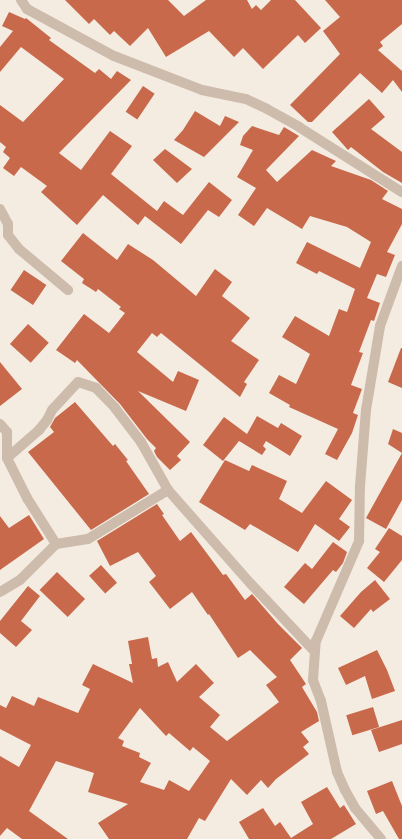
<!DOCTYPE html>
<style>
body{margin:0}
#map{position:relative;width:402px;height:839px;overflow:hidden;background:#f4ebe1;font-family:"Sofia Sans Condensed",sans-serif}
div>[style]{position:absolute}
.building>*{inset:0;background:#c8694b;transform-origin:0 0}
.street>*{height:10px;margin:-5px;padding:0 5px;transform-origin:5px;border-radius:5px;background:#cdbbac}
span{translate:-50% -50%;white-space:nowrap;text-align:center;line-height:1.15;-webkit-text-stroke:3px #fbf5ee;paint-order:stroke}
</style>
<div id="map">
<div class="building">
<i style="clip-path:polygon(65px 0,168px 0,184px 16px,206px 0,247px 0,252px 9px,256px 5px,261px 10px,271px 0,295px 0,321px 28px,305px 43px,298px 35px,263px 69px,243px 48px,234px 57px,209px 31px,166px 57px,148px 28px,130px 46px,114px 31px,110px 35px,94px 19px,89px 24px)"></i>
<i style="clip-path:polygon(325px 0,402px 0,402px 24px,380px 42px,383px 46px,378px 50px,402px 71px,402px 92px,393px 80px,382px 93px,360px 73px,312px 122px,308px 122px,290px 105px,340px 54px,323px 31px,340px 17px)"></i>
<i style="clip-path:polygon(9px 12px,25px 19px,26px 18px,51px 38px,49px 40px,95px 73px,99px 69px,111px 79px,117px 71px,131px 80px,59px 153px,81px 170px,110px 131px,132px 146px,111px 174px,157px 211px,164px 201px,183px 215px,209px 182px,232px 200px,219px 217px,208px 210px,181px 244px,145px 216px,138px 225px,103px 195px,77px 225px,41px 192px,47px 186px,21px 167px,14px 176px,3px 168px,10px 158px,3px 152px,6px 147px,0 142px,0 105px,23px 122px,64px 79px,21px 47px,0 72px,0 47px,13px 31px,2px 26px)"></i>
<i style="left:143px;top:86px;width:14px;height:31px;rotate:34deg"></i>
<i style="clip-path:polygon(369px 99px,385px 117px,371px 129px,402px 152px,402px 183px,383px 172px,351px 147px,348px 150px,332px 132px)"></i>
<i style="clip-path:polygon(195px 111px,220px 126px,225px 116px,239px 122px,204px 157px,174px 140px,183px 130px)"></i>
<i style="clip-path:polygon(252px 126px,279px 135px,284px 127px,299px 136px,266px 170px,277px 182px,312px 150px,336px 161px,331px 166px,371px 180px,388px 191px,382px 199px,402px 209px,402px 224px,387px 252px,395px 255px,386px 277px,377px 274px,367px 298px,380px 303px,374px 321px,371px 320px,359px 352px,363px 353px,351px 385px,362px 389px,353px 413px,358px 415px,352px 433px,337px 460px,325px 454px,338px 429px,289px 407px,290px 405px,269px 393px,279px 375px,296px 384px,310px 354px,282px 337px,295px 316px,329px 336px,339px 309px,347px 312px,355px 289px,319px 271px,317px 274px,296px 263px,307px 242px,360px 268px,371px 242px,347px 227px,310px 216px,302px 229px,267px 208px,254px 226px,238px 215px,256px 188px,237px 177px,253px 150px,240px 145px,243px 136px)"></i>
<i style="clip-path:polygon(165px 149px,192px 169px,177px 183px,153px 160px)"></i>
<i style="clip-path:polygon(83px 233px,117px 260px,128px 244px,153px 260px,196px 296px,215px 269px,232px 282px,222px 296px,250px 318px,231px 341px,259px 360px,244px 382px,247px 384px,240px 397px,161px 333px,157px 337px,152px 333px,137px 352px,173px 382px,178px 371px,199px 380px,186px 411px,138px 391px,190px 442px,177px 456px,181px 460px,170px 470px,157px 457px,154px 451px,156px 448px,147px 439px,120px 404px,77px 360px,75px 363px,56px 350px,84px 314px,109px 333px,125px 313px,119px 309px,121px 307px,98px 289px,96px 292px,82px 283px,84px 279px,61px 261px)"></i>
<i style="left:24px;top:270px;width:27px;height:24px;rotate:34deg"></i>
<i style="left:28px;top:324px;width:28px;height:27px;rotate:42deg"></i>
<i style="clip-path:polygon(401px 348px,402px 348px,402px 388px,388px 382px)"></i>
<i style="clip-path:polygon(0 362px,22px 389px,0 406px)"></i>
<i style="clip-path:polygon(75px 402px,113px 446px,115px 444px,128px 460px,126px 461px,149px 494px,91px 530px,28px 452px,54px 432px,50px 427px,55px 418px)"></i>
<i style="clip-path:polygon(257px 416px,278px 428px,281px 423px,302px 436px,290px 456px,266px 441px,263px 446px,266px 449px,262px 455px,239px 441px,223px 461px,203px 445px,224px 417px,247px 434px)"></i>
<i style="clip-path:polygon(393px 429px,402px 433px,402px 500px,386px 529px,366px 518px,402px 453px,388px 444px)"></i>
<i style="clip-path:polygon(225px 460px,249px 471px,252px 465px,287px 481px,279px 499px,302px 513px,326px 481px,352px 500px,339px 519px,350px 527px,339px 541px,315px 524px,298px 552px,250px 524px,245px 530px,199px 502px)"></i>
<i style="clip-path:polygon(evenodd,157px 504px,164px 514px,162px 515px,180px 541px,191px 532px,223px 575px,226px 574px,245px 600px,252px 594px,278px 624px,302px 648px,290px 660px,306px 684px,302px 687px,317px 712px,319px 721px,301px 732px,309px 742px,303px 747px,309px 754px,276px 779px,268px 788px,261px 780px,247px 795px,231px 779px,205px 821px,199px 818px,187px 839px,109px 839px,98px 823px,128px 804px,88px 792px,94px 773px,56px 761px,29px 811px,68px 839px,22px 839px,7px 828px,0 836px,0 756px,19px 767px,31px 745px,0 729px,0 705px,6px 708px,12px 696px,34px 706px,38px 697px,78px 713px,90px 689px,82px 685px,93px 664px,133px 683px,129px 664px,132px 664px,128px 641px,148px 637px,152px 659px,157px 658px,158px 667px,168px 662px,177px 682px,196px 664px,214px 683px,199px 697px,220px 715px,210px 727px,227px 741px,279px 702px,266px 685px,277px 677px,250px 650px,238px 658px,209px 614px,208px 615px,192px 592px,170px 609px,149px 582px,156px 576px,138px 552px,110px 566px,97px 541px,157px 504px,140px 708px,166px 736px,169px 733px,190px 751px,193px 747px,210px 761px,189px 791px,169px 780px,164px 790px,140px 782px,151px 763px,139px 757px,140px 753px,122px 746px,124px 741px,118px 738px,140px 708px)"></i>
<i style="clip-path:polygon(29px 515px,44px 539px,0 570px,0 516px,9px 528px)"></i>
<i style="clip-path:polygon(389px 528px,402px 536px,402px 560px,384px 582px,367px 568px,380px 552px,375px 549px)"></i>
<i style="clip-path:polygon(333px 542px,347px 552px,343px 563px,336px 572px,333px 570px,304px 604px,284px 587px,305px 563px,312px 569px)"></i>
<i style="left:101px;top:565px;width:24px;height:16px;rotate:48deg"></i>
<i style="left:57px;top:572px;width:39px;height:25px;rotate:44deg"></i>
<i style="clip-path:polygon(375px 580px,390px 599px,373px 612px,371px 609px,354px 628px,340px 616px,361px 592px)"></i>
<i style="clip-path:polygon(28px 586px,40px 596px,21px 621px,32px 630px,16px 647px,0 633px,0 621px)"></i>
<i style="clip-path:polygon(377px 650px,387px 670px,395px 691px,372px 699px,365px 676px,346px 685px,338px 668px)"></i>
<i style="left:373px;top:707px;width:21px;height:28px;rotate:73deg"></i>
<i style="clip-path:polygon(402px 720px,402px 744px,379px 752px,371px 730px)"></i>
<i style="clip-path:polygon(392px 781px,402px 806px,402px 839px,399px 839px,383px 811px,376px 814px,367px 791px)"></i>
<i style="clip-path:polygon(327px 787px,340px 808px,344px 805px,356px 824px,331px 839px,249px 839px,239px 822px,263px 808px,275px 826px,280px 822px,291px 838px,313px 824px,301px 802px)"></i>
</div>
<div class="street">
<i style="left:21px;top:0;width:11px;rotate:56deg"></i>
<i style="left:27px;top:9px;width:99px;rotate:28.4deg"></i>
<i style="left:114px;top:56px;width:94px;rotate:21.1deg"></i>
<i style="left:202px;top:90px;width:45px;rotate:11.6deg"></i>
<i style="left:246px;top:99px;width:23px;rotate:25deg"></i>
<i style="left:267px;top:109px;width:37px;rotate:29deg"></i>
<i style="left:299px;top:127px;width:122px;rotate:32.3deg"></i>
<i style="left:0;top:209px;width:17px;rotate:62deg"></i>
<i style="left:8px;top:224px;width:11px;rotate:90deg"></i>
<i style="left:8px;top:235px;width:18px;rotate:52deg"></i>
<i style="left:19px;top:249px;width:64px;rotate:39.9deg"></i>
<i style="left:0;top:424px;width:11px;rotate:49deg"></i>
<i style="left:7px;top:432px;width:26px;rotate:90deg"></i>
<i style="left:7px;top:458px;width:45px;rotate:63.4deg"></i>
<i style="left:27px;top:498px;width:54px;rotate:57.8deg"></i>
<i style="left:7px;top:458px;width:43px;rotate:-41.2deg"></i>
<i style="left:39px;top:430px;width:13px;rotate:-51deg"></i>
<i style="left:47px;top:420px;width:11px;rotate:-63deg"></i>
<i style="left:52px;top:410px;width:38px;rotate:-47deg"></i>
<i style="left:78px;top:382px;width:19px;rotate:18deg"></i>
<i style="left:96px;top:388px;width:28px;rotate:46deg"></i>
<i style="left:115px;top:408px;width:43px;rotate:52.6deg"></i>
<i style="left:141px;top:442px;width:55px;rotate:60.6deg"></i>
<i style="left:168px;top:490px;width:125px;rotate:48.6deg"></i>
<i style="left:251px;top:584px;width:93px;rotate:46.7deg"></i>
<i style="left:0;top:592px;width:23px;rotate:-31deg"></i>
<i style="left:20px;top:580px;width:51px;rotate:-45deg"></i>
<i style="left:56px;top:544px;width:32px;rotate:-9deg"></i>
<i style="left:88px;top:539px;width:94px;rotate:-31.5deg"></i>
<i style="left:381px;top:839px;width:40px;rotate:-130deg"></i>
<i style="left:355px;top:808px;width:21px;rotate:-119deg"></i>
<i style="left:345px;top:790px;width:20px;rotate:-114deg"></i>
<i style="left:337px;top:772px;width:73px;rotate:-102.7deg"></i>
<i style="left:321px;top:701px;width:22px;rotate:-111deg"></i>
<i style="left:313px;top:680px;width:39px;rotate:-86deg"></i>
<i style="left:316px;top:641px;width:109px;rotate:-66.7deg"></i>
<i style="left:359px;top:541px;width:55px;rotate:-89deg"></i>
<i style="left:360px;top:486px;width:76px;rotate:-85.5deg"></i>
<i style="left:366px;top:410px;width:85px;rotate:-80.5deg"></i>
<i style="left:380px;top:326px;width:64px;rotate:-69.9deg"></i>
</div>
</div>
